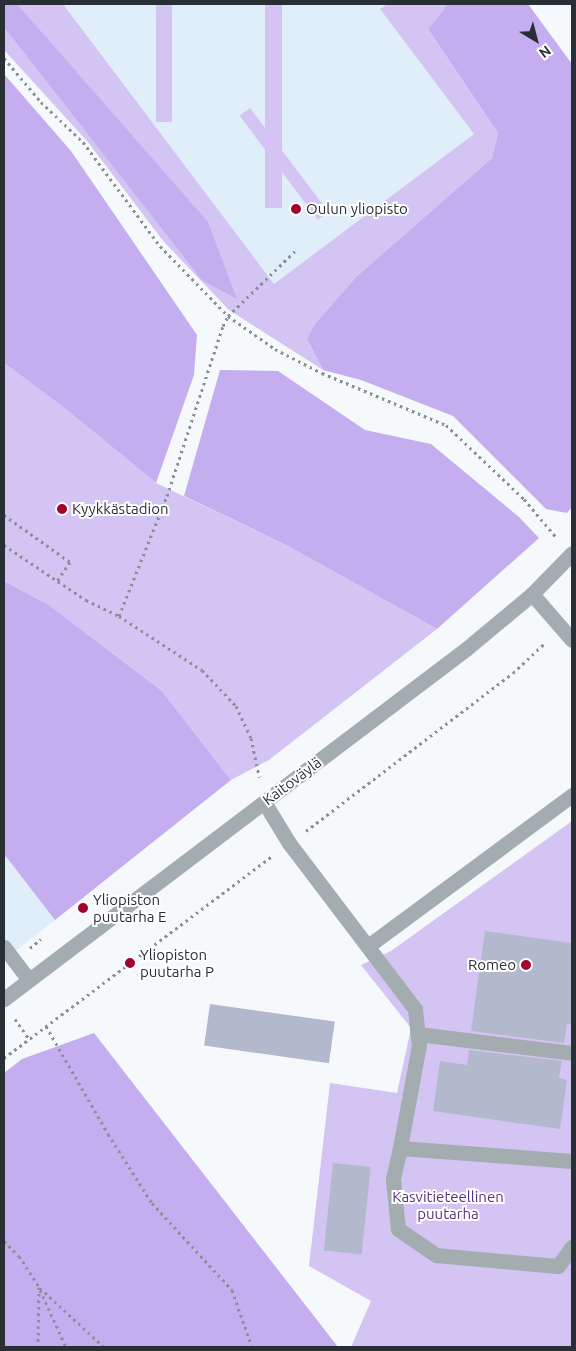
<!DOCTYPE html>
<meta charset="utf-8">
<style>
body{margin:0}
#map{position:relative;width:576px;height:1351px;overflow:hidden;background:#f6f9fc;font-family:Ubuntu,sans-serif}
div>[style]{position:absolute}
.built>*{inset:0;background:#e0eefa}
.green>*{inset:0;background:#d3c4f4;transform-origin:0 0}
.forest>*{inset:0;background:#c4aef0}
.building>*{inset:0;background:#b3b9cc;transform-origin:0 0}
.path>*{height:3px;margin-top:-1.5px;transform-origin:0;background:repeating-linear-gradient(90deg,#8a8f93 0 2.5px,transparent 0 6.5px)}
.minor>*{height:15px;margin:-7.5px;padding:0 7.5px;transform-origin:7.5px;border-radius:7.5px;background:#a3adb0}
.dots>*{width:14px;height:14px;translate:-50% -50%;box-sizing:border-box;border:2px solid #fff;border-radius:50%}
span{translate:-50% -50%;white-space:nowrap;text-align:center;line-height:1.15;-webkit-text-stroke:4px #fff;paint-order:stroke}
.poi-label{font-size:15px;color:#293035}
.left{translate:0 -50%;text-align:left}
.right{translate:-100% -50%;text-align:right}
.street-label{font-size:15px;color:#293035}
.park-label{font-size:15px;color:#533581}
.frame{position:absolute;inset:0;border:5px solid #293035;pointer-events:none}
.north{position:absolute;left:511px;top:15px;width:50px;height:50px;-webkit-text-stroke:4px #fff;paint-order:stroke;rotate:143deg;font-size:14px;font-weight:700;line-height:20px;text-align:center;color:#293035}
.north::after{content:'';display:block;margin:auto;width:18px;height:22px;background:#293035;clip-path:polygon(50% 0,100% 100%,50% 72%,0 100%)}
</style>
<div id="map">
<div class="built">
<i style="clip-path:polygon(63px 4px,387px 4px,380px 9px,474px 134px,274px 285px)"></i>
<i style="clip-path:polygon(4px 854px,55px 920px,4px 960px)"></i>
</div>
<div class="green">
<i style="clip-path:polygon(4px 4px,63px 4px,274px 284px,474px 134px,380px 9px,387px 4px,448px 4px,428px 29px,498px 133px,492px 158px,356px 277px,314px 325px,307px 339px,323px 370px,229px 310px,164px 242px,87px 141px,4px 50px)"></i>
<i style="left:156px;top:4px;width:16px;height:118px"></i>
<i style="left:265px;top:4px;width:17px;height:204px"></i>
<i style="left:250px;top:108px;width:130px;height:13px;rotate:53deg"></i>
<i style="clip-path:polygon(4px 363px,67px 410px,156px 483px,288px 546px,437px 629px,269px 760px,231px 780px,162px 691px,49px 605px,4px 581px)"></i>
<i style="clip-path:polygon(572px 821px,572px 1347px,351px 1347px,371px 1301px,309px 1266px,330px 1083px,397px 1093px,411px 1028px,361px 965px,391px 951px)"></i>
</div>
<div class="forest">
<i style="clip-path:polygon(4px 4px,17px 4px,208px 222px,237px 299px,202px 280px,4px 27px)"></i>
<i style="clip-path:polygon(448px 4px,528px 4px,572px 64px,572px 507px,567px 513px,546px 509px,453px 416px,361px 380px,323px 370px,307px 339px,314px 325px,356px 277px,492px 158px,498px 133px,428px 29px)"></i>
<i style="clip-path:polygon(4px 74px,71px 151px,197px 335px,194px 375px,156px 483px,67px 410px,4px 363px)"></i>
<i style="clip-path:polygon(220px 370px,278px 371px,365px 430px,431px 444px,519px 517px,539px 538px,437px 629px,288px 546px,184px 496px)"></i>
<i style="clip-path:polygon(4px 581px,49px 605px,162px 691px,231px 780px,55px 920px,4px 854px)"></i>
<i style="clip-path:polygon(94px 1033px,338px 1347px,4px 1347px,4px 1073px,22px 1059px)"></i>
</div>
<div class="building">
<i style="clip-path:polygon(485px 931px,572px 943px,572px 1024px,567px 1024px,564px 1043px,471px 1031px)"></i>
<i style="left:210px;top:1004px;width:126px;height:42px;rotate:8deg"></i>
<i style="clip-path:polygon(469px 1050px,562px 1061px,559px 1078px,567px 1080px,560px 1129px,433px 1111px,440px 1061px,467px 1065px)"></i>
<i style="left:333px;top:1163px;width:38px;height:88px;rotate:6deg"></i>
</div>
<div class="path">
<i style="left:4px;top:58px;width:57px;rotate:49.9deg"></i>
<i style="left:41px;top:102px;width:58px;rotate:43.6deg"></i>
<i style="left:83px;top:142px;width:129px;rotate:53.5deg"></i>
<i style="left:160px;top:246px;width:98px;rotate:45.8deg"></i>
<i style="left:228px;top:316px;width:57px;rotate:35.1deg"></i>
<i style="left:275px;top:349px;width:53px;rotate:27.1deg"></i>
<i style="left:322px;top:373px;width:134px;rotate:22.8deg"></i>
<i style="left:446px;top:425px;width:108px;rotate:43.5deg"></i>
<i style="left:524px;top:499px;width:50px;rotate:49.9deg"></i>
<i style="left:4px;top:515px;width:81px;rotate:35.5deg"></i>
<i style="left:70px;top:562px;width:23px;rotate:124deg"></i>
<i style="left:4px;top:545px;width:99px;rotate:33.9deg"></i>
<i style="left:86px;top:600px;width:37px;rotate:26deg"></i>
<i style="left:119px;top:616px;width:99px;rotate:33deg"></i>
<i style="left:202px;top:670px;width:50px;rotate:46.6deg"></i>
<i style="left:236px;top:706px;width:35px;rotate:65deg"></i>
<i style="left:251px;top:738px;width:40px;rotate:78deg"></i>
<i style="left:119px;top:616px;width:129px;rotate:-68.2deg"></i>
<i style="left:167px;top:496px;width:179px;rotate:-71.8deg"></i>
<i style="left:223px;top:326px;width:11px;rotate:-63deg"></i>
<i style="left:228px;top:316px;width:93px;rotate:-44.1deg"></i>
<i style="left:306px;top:831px;width:260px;rotate:-37.4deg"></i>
<i style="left:513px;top:673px;width:44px;rotate:-43.2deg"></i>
<i style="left:30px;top:948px;width:14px;rotate:-39deg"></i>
<i style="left:15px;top:1019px;width:24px;rotate:55deg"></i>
<i style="left:46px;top:1026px;width:125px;rotate:60.1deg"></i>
<i style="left:108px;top:1134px;width:82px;rotate:57.5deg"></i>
<i style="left:152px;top:1203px;width:118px;rotate:47.4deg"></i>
<i style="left:232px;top:1290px;width:60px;rotate:70.7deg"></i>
<i style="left:4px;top:1058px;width:334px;rotate:-37deg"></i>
<i style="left:4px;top:1241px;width:21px;rotate:45deg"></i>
<i style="left:19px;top:1256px;width:37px;rotate:57deg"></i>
<i style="left:39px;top:1287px;width:60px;rotate:91deg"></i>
<i style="left:40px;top:1288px;width:87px;rotate:42.7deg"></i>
<i style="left:40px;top:1290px;width:63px;rotate:65.5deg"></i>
</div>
<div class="minor">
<i style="left:532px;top:594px;width:61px;rotate:49deg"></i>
<i style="left:264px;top:802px;width:48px;rotate:58.6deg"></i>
<i style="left:289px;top:843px;width:208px;rotate:52.8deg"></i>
<i style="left:415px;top:1009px;width:36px;rotate:84deg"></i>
<i style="left:419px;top:1045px;width:105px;rotate:100.5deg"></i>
<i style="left:400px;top:1148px;width:172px;rotate:4.3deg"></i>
<i style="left:368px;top:946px;width:254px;rotate:-36.5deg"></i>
<i style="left:4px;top:947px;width:41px;rotate:52.9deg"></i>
<i style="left:4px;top:999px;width:580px;rotate:-37.15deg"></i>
<i style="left:466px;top:649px;width:86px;rotate:-39.8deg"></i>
<i style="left:532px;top:594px;width:57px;rotate:-45.7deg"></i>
<i style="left:418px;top:1034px;width:155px;rotate:7deg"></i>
<i style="left:400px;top:1148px;width:32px;rotate:103deg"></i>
<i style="left:393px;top:1179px;width:50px;rotate:84.3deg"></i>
<i style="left:398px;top:1229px;width:46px;rotate:34.4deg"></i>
<i style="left:436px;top:1255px;width:122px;rotate:5.2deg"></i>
<i style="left:558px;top:1266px;width:24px;rotate:-54deg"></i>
</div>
<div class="dots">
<i style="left:296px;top:209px;background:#a3042b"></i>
<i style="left:62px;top:509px;background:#a3042b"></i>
<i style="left:83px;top:908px;background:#a3042b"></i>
<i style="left:130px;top:963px;background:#a3042b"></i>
<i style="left:526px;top:965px;background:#a3042b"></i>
</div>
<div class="poi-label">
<span class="left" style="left:306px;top:209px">Oulun yliopisto</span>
<span class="left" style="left:72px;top:509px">Kyykkästadion</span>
<span class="left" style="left:93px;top:908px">Yliopiston<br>puutarha E</span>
<span class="left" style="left:140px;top:963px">Yliopiston<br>puutarha P</span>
<span class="right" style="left:516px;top:965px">Romeo</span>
</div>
<div class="street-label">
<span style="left:292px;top:781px;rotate:-37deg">Kaitoväylä</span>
</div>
<div class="park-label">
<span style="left:448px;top:1205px">Kasvitieteellinen<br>puutarha</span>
</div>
<div class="frame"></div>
<div class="north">N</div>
</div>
